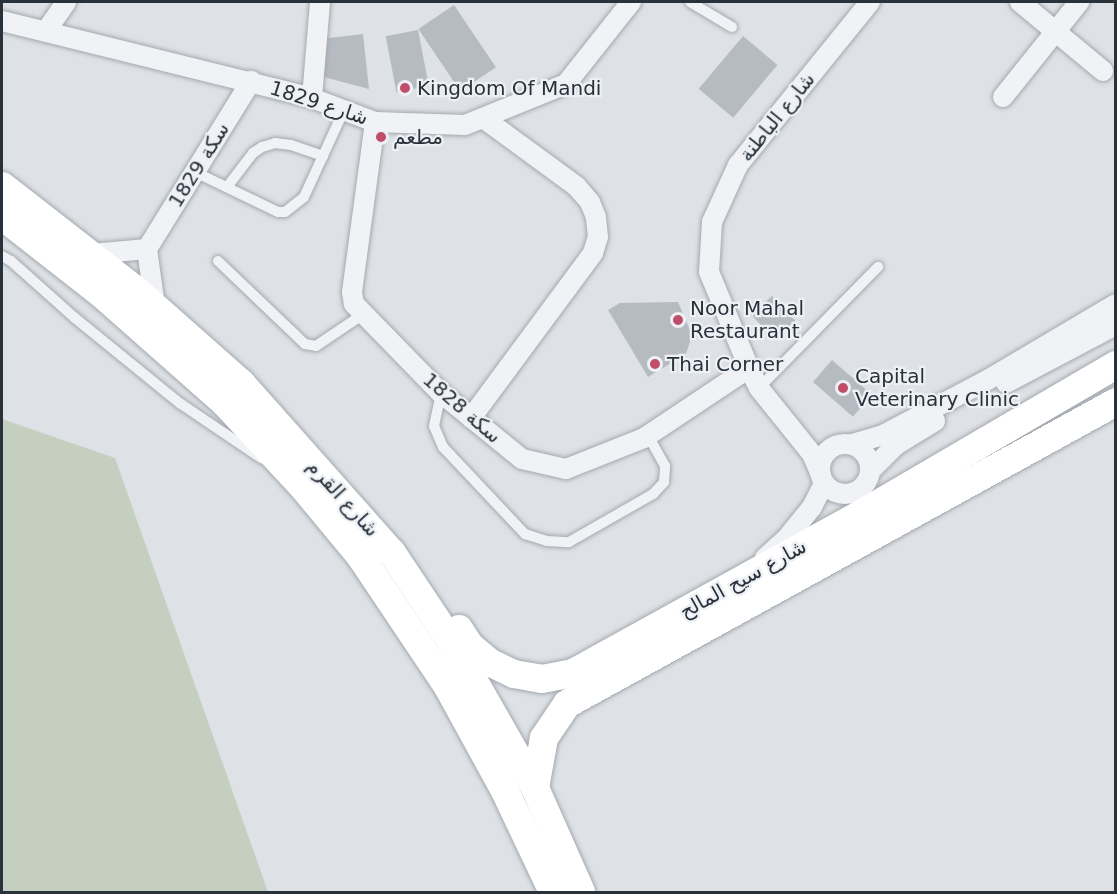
<!DOCTYPE html>
<meta charset="utf-8">
<style>
body{margin:0}
#map{position:relative;width:1117px;height:894px;overflow:hidden;background:#dee2e6;font-family:"DejaVu Sans",Cairo,sans-serif}
div>[style]{position:absolute}
.green>*{inset:0;background:#c5cfc0}
.building>*{inset:0;background:#b6bbc2;transform-origin:0 0}
.roads{filter:drop-shadow(0 0 2px #a4a9af) drop-shadow(0 0 2px #a4a9af)}
.lane>*{height:10px;margin:-5px;padding:0 5px;transform-origin:5px;border-radius:5px;background:#f0f2f5}
.street>*{height:20px;margin:-10px;padding:0 10px;transform-origin:10px;border-radius:10px;background:#f0f2f5}
.street>.ring{margin:-10px;padding:0;box-sizing:content-box;background:none;border:20px solid #f0f2f5;border-radius:50%}
.secondary>*{height:28px;margin:-14px;padding:0 14px;transform-origin:14px;border-radius:14px;background:#fff}
.dots>*{width:16px;height:16px;translate:-50% -50%;box-sizing:border-box;border:3px solid #edf0f4;border-radius:50%}
span{translate:-50% -50%;white-space:nowrap;text-align:center;line-height:1.15;-webkit-text-stroke:4.5px #edf0f4;paint-order:stroke}
.poi-label{font-size:20px;color:#29313b}
.left{translate:0 -50%;text-align:left}
.street-label{font-size:20px;color:#29313b}
.frame{position:absolute;inset:0;border:3px solid #29313b;pointer-events:none}
</style>
<div id="map">
<div class="green">
<i style="clip-path:polygon(2px 419px,115px 458px,268px 892px,2px 892px)"></i>
</div>
<div class="building">
<i style="left:454px;top:5px;width:75px;height:43px;rotate:56deg"></i>
<i style="left:418px;top:30px;width:57px;height:33px;rotate:79deg"></i>
<i style="clip-path:polygon(363px 34px,369px 89px,324px 77px,321px 39px)"></i>
<i style="left:743px;top:36px;width:45px;height:69px;rotate:40deg"></i>
<i style="left:772px;top:296px;width:34px;height:28px;rotate:47deg"></i>
<i style="clip-path:polygon(678px 302px,692px 335px,686px 354px,648px 377px,608px 310px,620px 303px)"></i>
<i style="left:832px;top:360px;width:53px;height:29px;rotate:41deg"></i>
</div>
<div class="roads">
<div class="lane">
<i style="left:690px;top:2px;width:49px;rotate:30.8deg"></i>
<i style="left:195px;top:172px;width:92px;rotate:25.7deg"></i>
<i style="left:278px;top:212px;width:7px"></i>
<i style="left:285px;top:212px;width:24px;rotate:-38deg"></i>
<i style="left:304px;top:197px;width:96px;rotate:-65.3deg"></i>
<i style="left:227px;top:187px;width:43px;rotate:-52.6deg"></i>
<i style="left:253px;top:153px;width:11px;rotate:-34deg"></i>
<i style="left:262px;top:147px;width:14px;rotate:-17deg"></i>
<i style="left:275px;top:143px;width:16px;rotate:7deg"></i>
<i style="left:291px;top:145px;width:34px;rotate:19deg"></i>
<i style="left:2px;top:256px;width:10px;rotate:29deg"></i>
<i style="left:11px;top:261px;width:86px;rotate:41.7deg"></i>
<i style="left:75px;top:318px;width:136px;rotate:39.1deg"></i>
<i style="left:181px;top:404px;width:97px;rotate:34deg"></i>
<i style="left:218px;top:261px;width:120px;rotate:43.7deg"></i>
<i style="left:305px;top:344px;width:11px;rotate:10deg"></i>
<i style="left:316px;top:346px;width:55px;rotate:-34deg"></i>
<i style="left:759px;top:388px;width:170px;rotate:-45.5deg"></i>
<i style="left:441px;top:393px;width:34px;rotate:102deg"></i>
<i style="left:434px;top:426px;width:23px;rotate:67deg"></i>
<i style="left:443px;top:447px;width:120px;rotate:46.7deg"></i>
<i style="left:525px;top:534px;width:23px;rotate:18deg"></i>
<i style="left:547px;top:541px;width:22px;rotate:3deg"></i>
<i style="left:569px;top:542px;width:97px;rotate:-29.7deg"></i>
<i style="left:653px;top:494px;width:16px;rotate:-47deg"></i>
<i style="left:664px;top:482px;width:16px;rotate:-86deg"></i>
<i style="left:665px;top:466px;width:35px;rotate:-119deg"></i>
</div>
<div class="street">
<i style="left:1020px;top:2px;width:108px;rotate:39.7deg"></i>
<i style="left:2px;top:21px;width:319px;rotate:13.9deg"></i>
<i style="left:312px;top:98px;width:67px;rotate:20.9deg"></i>
<i style="left:375px;top:122px;width:90px;rotate:1.9deg"></i>
<i style="left:465px;top:125px;width:109px;rotate:-22.1deg"></i>
<i style="left:566px;top:84px;width:105px;rotate:-51.6deg"></i>
<i style="left:46px;top:31px;width:35px;rotate:-55deg"></i>
<i style="left:1003px;top:97px;width:122px;rotate:-51.3deg"></i>
<i style="left:312px;top:98px;width:96px;rotate:-85.2deg"></i>
<i style="left:375px;top:122px;width:172px;rotate:97.7deg"></i>
<i style="left:352px;top:292px;width:12px;rotate:81deg"></i>
<i style="left:354px;top:304px;width:124px;rotate:45.7deg"></i>
<i style="left:441px;top:393px;width:104px;rotate:39.2deg"></i>
<i style="left:522px;top:459px;width:45px;rotate:12.8deg"></i>
<i style="left:566px;top:469px;width:84px;rotate:-21.7deg"></i>
<i style="left:644px;top:438px;width:126px;rotate:-33.7deg"></i>
<i style="left:92px;top:254px;width:55px;rotate:-5.2deg"></i>
<i style="left:155px;top:306px;width:58px;rotate:-98deg"></i>
<i style="left:147px;top:249px;width:198px;rotate:-58.2deg"></i>
<i style="left:1006px;top:383px;width:124px;rotate:-27.8deg"></i>
<i style="left:471px;top:418px;width:205px;rotate:-53.5deg"></i>
<i style="left:593px;top:253px;width:17px;rotate:-73deg"></i>
<i style="left:598px;top:237px;width:20px;rotate:-96deg"></i>
<i style="left:596px;top:217px;width:16px;rotate:-112deg"></i>
<i style="left:590px;top:202px;width:21px;rotate:-131deg"></i>
<i style="left:576px;top:186px;width:115px;rotate:-143.8deg"></i>
<i style="left:852px;top:444px;width:32px;rotate:-16deg"></i>
<i style="left:883px;top:435px;width:120px;rotate:-27.8deg"></i>
<i style="left:989px;top:379px;width:147px;rotate:-30.6deg"></i>
<i class="ring" style="left:820px;top:444px;width:30px;height:30px"></i>
<i style="left:871px;top:470px;width:35px;rotate:-45deg"></i>
<i style="left:896px;top:445px;width:46px;rotate:-31.6deg"></i>
<i style="left:821px;top:475px;width:23px;rotate:-113deg"></i>
<i style="left:812px;top:454px;width:85px;rotate:-128.8deg"></i>
<i style="left:759px;top:388px;width:22px;rotate:-117deg"></i>
<i style="left:749px;top:368px;width:104px;rotate:-112.6deg"></i>
<i style="left:709px;top:272px;width:50px;rotate:-86.6deg"></i>
<i style="left:712px;top:222px;width:63px;rotate:-65.5deg"></i>
<i style="left:738px;top:165px;width:210px;rotate:-51deg"></i>
<i style="left:765px;top:558px;width:28px;rotate:-42deg"></i>
<i style="left:786px;top:539px;width:41px;rotate:-50.9deg"></i>
<i style="left:812px;top:507px;width:27px;rotate:-63deg"></i>
</div>
<div class="secondary">
<i style="left:2px;top:186px;width:171px;rotate:37.9deg"></i>
<i style="left:137px;top:291px;width:139px;rotate:41.5deg"></i>
<i style="left:241px;top:383px;width:227px;rotate:48.4deg"></i>
<i style="left:392px;top:553px;width:112px;rotate:56.3deg"></i>
<i style="left:454px;top:646px;width:163px;rotate:60.3deg"></i>
<i style="left:535px;top:788px;width:114px;rotate:66.1deg"></i>
<i style="left:2px;top:216px;width:130px;rotate:38.1deg"></i>
<i style="left:104px;top:296px;width:162px;rotate:41.5deg"></i>
<i style="left:225px;top:403px;width:116px;rotate:47.1deg"></i>
<i style="left:304px;top:488px;width:89px;rotate:50.4deg"></i>
<i style="left:361px;top:557px;width:156px;rotate:56.2deg"></i>
<i style="left:448px;top:687px;width:119px;rotate:61.3deg"></i>
<i style="left:505px;top:791px;width:112px;rotate:64.6deg"></i>
<i style="left:459px;top:629px;width:20px;rotate:57deg"></i>
<i style="left:470px;top:646px;width:25px;rotate:40deg"></i>
<i style="left:489px;top:662px;width:28px;rotate:26deg"></i>
<i style="left:514px;top:674px;width:28px;rotate:10deg"></i>
<i style="left:542px;top:679px;width:32px;rotate:-11deg"></i>
<i style="left:573px;top:673px;width:335px;rotate:-28.9deg"></i>
<i style="left:866px;top:511px;width:290px;rotate:-30.3deg"></i>
<i style="left:535px;top:788px;width:51px;rotate:-79.8deg"></i>
<i style="left:544px;top:738px;width:41px;rotate:-55.9deg"></i>
<i style="left:567px;top:704px;width:627px;rotate:-28.81deg"></i>
</div>
</div>
<div class="dots">
<i style="left:405px;top:88px;background:#c04e6a"></i>
<i style="left:381px;top:137px;background:#c04e6a"></i>
<i style="left:678px;top:320px;background:#c04e6a"></i>
<i style="left:655px;top:364px;background:#c04e6a"></i>
<i style="left:843px;top:388px;background:#c04e6a"></i>
</div>
<div class="poi-label">
<span class="left" style="left:417px;top:88px">Kingdom Of Mandi</span>
<span class="left" style="left:393px;top:137px">مطعم</span>
<span class="left" style="left:690px;top:320px">Noor Mahal<br>Restaurant</span>
<span class="left" style="left:667px;top:364px">Thai Corner</span>
<span class="left" style="left:855px;top:388px">Capital<br>Veterinary Clinic</span>
</div>
<div class="street-label">
<span style="left:319px;top:103px;rotate:18deg">1829 شارع</span>
<span style="left:777px;top:117px;rotate:-51deg">شارع الباطنة</span>
<span style="left:199px;top:165px;rotate:-58deg">سكة 1829</span>
<span style="left:462px;top:408px;rotate:41deg">سكة 1828</span>
<span style="left:343px;top:498px;rotate:48deg">شارع القرم</span>
<span style="left:743px;top:579px;rotate:-29deg">شارع سيح المالح</span>
</div>
<div class="frame"></div>
</div>
